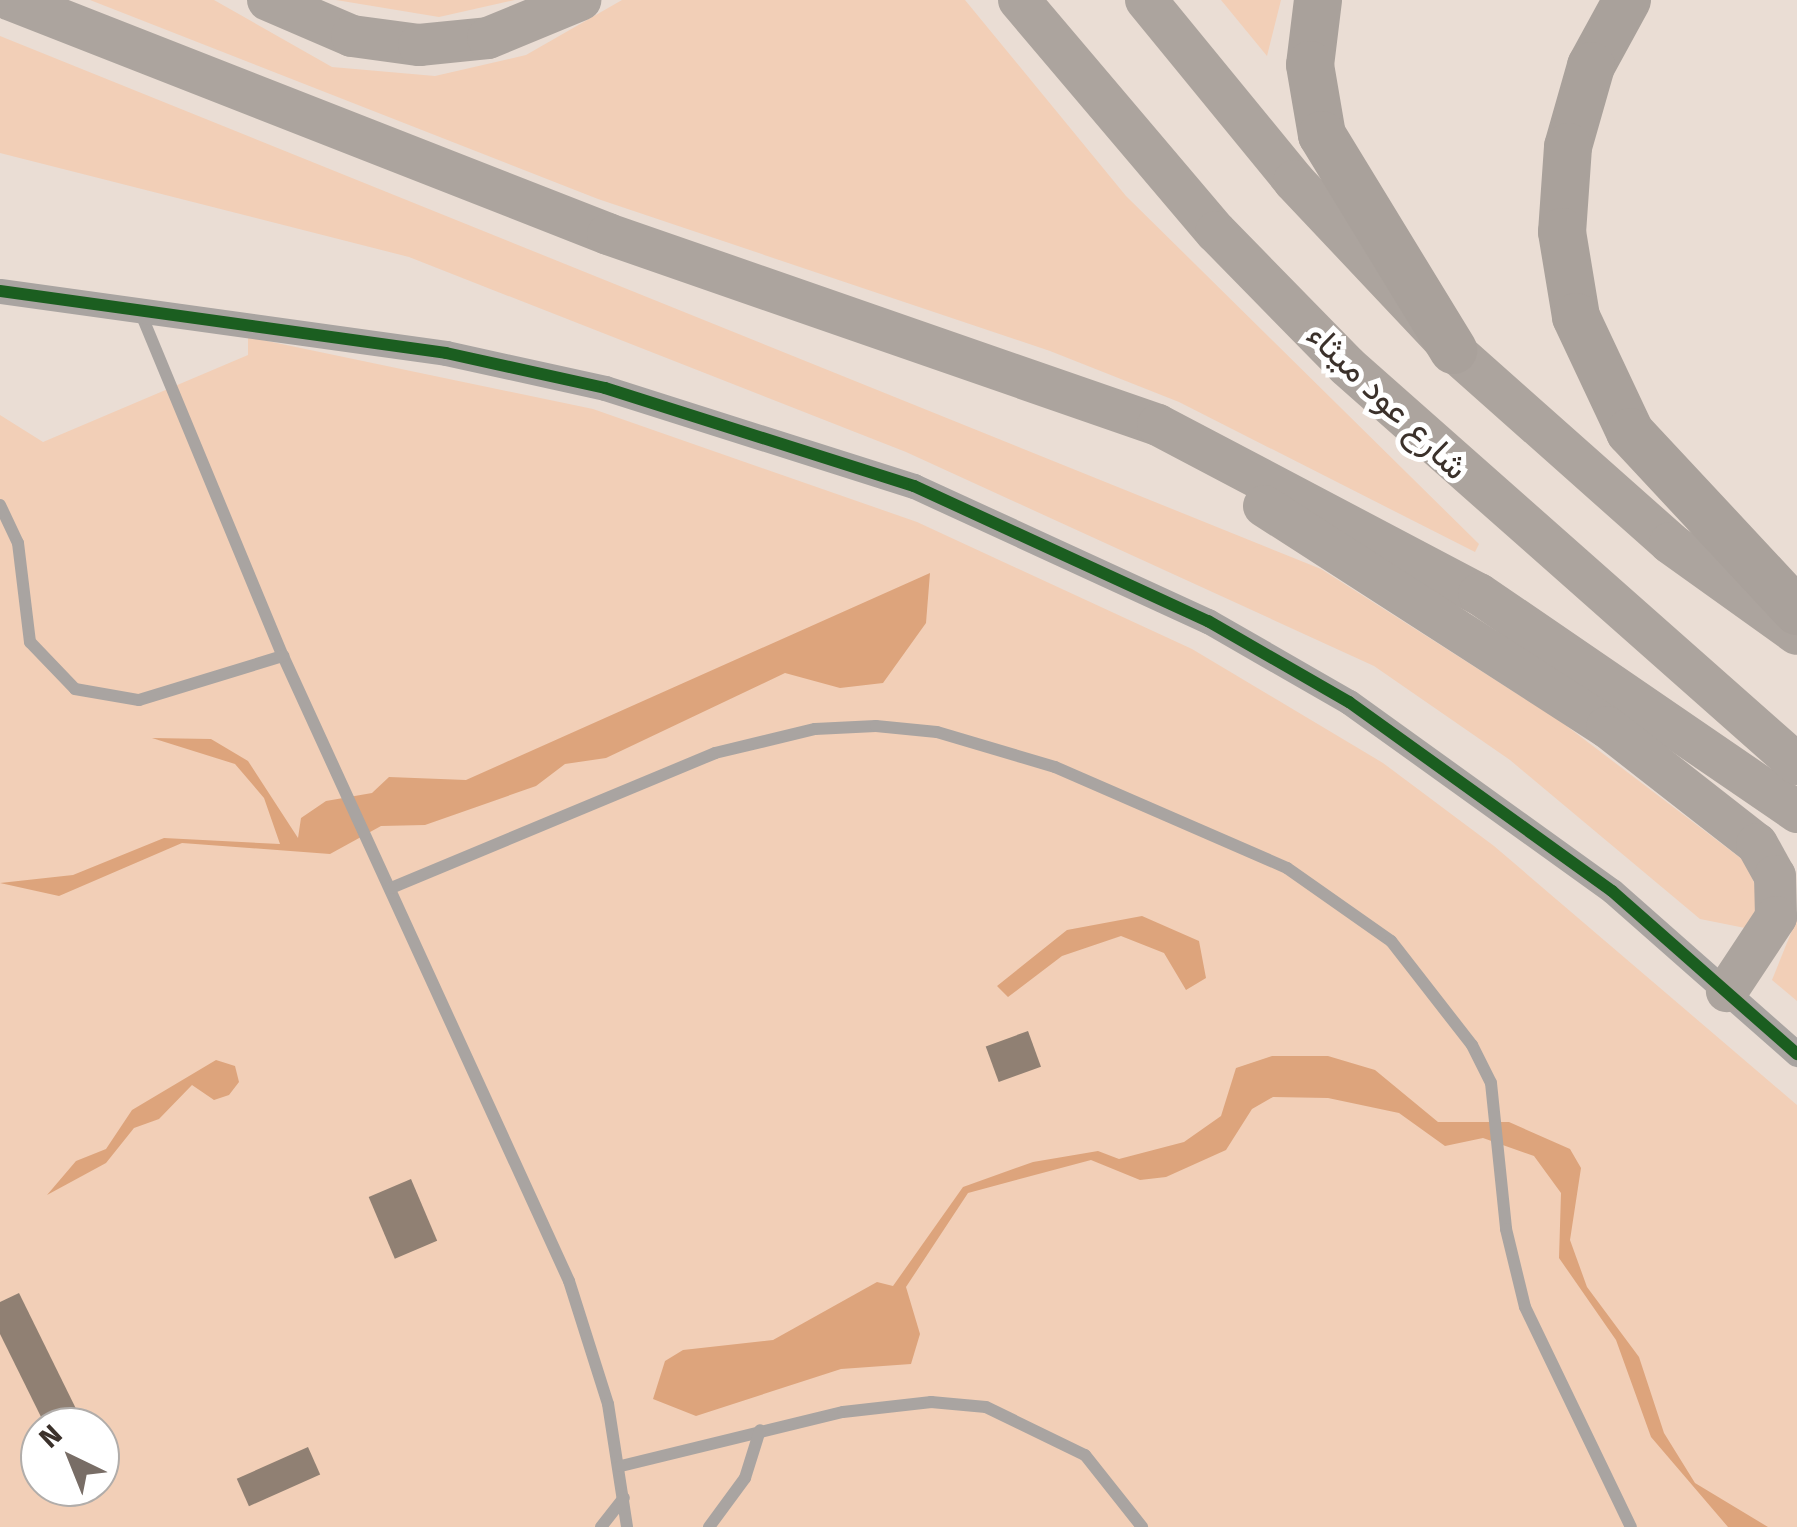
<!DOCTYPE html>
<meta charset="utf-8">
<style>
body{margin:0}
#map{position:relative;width:1797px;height:1527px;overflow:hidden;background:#eaddd4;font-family:"Fira Sans",Vazirmatn,sans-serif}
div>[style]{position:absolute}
.green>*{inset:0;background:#f2cfb7}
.water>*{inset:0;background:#dda47c}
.building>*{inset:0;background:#908073;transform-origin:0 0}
.service>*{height:12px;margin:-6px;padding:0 6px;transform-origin:6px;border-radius:6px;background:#a9a4a1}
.minor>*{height:25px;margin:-12.5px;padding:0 12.5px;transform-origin:12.5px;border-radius:12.5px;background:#a9a4a1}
.trunk>*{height:42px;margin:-21px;padding:0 21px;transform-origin:21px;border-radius:21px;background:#aca49e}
.motorway>*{height:48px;margin:-24px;padding:0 24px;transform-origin:24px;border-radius:24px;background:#a9a19b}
.cycleway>*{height:12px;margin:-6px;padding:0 6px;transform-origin:6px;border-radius:6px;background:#1b5e20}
span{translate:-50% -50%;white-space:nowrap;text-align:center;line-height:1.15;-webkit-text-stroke:10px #fff;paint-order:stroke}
.street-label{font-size:35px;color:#3b312b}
.north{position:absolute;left:20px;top:1407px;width:100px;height:100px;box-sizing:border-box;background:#fff;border:2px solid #b1adaa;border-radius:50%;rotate:317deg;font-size:28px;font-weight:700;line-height:40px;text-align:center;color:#3b312b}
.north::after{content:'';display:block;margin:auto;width:35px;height:45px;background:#786d66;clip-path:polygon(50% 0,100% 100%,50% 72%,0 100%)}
</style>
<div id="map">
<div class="green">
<i style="clip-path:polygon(90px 0,214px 0,332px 67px,435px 76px,526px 55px,622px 0,965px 0,1126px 196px,1479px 544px,1475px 552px,1179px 402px,1050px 351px,598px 199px)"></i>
<i style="clip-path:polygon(336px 0,515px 0,439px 17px)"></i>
<i style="clip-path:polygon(1221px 0,1281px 0,1267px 56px)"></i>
<i style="clip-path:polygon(0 36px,1321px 569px,1560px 721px,1747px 863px,1764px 911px,1745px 928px,1700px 919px,1510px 760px,1374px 666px,906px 452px,409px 257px,0 153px)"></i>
<i style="clip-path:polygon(evenodd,248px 337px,593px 409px,917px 522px,1192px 649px,1383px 763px,1494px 846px,1797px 1105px,1797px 1527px,0 1527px,0 415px,43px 442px,248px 355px,248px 337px,40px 1427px,100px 1427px,100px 1487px,40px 1487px,40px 1427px)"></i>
<i style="clip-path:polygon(1797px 918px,1797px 1001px,1772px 980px)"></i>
</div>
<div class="water">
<i style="clip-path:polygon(930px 573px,926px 623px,883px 683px,840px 688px,785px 673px,606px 758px,565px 764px,536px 786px,425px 825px,381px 826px,330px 854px,182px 843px,59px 896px,0 883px,73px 875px,164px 838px,280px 844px,264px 798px,235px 764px,152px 738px,211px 739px,248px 761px,298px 838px,301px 818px,326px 801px,372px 793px,389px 777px,466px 780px)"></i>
<i style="clip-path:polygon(1142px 916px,1199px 941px,1206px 978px,1186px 990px,1164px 953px,1121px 936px,1062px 956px,1008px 997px,997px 986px,1067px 930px)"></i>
<i style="clip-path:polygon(1272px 1056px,1328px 1056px,1375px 1070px,1438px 1122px,1509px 1122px,1570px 1149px,1581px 1168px,1570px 1240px,1587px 1287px,1639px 1357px,1664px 1433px,1695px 1483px,1768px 1527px,1728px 1527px,1651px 1437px,1616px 1340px,1559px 1258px,1561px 1193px,1534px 1156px,1483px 1138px,1445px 1146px,1399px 1113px,1328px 1098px,1273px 1097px,1252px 1109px,1226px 1150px,1166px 1177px,1140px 1180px,1091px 1160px,968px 1193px,906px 1287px,920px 1334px,911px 1364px,841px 1369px,696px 1416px,653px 1399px,665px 1361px,683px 1350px,773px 1340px,877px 1282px,893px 1286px,963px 1187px,1033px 1162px,1098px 1151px,1119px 1159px,1184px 1142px,1221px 1116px,1236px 1068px)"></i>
<i style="clip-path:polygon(216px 1060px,235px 1066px,239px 1082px,229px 1095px,214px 1100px,192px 1085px,159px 1119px,134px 1128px,106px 1163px,47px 1195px,76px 1161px,106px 1149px,132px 1110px)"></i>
</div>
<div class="building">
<i style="left:1028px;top:1031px;width:38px;height:45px;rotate:70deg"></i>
<i style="left:411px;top:1179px;width:67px;height:46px;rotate:67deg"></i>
<i style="clip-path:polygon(19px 1293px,85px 1427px,46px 1427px,0 1334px,0 1302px)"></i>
<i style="left:308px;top:1447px;width:30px;height:78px;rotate:66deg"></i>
</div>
<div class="service">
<i style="left:139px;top:309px;width:376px;rotate:67.5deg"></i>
<i style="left:283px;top:656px;width:687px;rotate:65.41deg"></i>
<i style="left:569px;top:1281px;width:129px;rotate:72.4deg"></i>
<i style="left:608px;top:1404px;width:124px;rotate:81.2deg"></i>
<i style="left:0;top:505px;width:42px;rotate:64.7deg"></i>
<i style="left:18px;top:543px;width:100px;rotate:83.1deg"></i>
<i style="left:30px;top:642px;width:65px;rotate:46.2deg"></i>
<i style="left:75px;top:689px;width:65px;rotate:9.8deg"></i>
<i style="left:139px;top:700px;width:151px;rotate:-17deg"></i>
<i style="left:391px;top:888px;width:351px;rotate:-22.6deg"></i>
<i style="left:715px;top:753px;width:103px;rotate:-13.5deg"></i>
<i style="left:815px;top:729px;width:61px;rotate:-2.8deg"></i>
<i style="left:876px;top:726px;width:61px;rotate:5.6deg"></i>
<i style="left:937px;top:732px;width:123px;rotate:16.5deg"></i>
<i style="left:1055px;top:767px;width:253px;rotate:23.5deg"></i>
<i style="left:1287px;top:868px;width:127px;rotate:35.1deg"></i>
<i style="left:1391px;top:941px;width:132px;rotate:52.1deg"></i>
<i style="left:1472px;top:1045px;width:42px;rotate:63.4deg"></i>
<i style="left:1491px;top:1083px;width:147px;rotate:84.1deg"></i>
<i style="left:1506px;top:1229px;width:80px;rotate:76.3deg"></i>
<i style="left:1525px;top:1307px;width:244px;rotate:64.3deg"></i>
<i style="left:621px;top:1466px;width:228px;rotate:-13.7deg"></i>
<i style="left:843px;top:1412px;width:89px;rotate:-6.5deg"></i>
<i style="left:931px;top:1402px;width:55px;rotate:5.2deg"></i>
<i style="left:986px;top:1407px;width:110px;rotate:25.9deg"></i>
<i style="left:1085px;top:1455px;width:92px;rotate:51.6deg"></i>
<i style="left:601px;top:1527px;width:37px;rotate:-52deg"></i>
<i style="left:709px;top:1527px;width:61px;rotate:-53.7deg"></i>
<i style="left:745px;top:1478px;width:50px;rotate:-72.6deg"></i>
</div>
<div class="minor">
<i style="left:0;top:291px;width:450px;rotate:7.9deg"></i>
<i style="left:446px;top:353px;width:163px;rotate:12.4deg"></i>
<i style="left:605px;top:388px;width:324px;rotate:17.6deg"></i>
<i style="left:914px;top:486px;width:324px;rotate:24.7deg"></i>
<i style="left:1208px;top:621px;width:163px;rotate:29.9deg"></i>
<i style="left:1349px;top:702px;width:324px;rotate:35.7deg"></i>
<i style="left:1612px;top:891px;width:247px;rotate:41.4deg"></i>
</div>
<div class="trunk">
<i style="left:11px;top:0;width:641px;rotate:21.4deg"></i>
<i style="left:608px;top:234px;width:582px;rotate:19.15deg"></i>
<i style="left:1158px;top:425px;width:363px;rotate:27.8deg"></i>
<i style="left:1479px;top:594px;width:386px;rotate:34.4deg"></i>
<i style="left:268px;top:0;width:91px;rotate:23.2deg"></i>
<i style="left:352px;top:36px;width:68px;rotate:7.7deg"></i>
<i style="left:419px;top:45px;width:69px;rotate:-5.8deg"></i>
<i style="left:488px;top:38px;width:100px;rotate:-22.4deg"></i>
<i style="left:1019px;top:0;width:304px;rotate:49.7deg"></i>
<i style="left:1216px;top:232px;width:187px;rotate:45.6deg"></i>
<i style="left:1347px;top:366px;width:601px;rotate:41.49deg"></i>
<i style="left:1146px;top:0;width:234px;rotate:50.7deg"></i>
<i style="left:1294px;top:181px;width:232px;rotate:46.7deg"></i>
<i style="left:1453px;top:350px;width:290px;rotate:41.6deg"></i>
<i style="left:1670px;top:543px;width:156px;rotate:35.6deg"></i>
<i style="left:1264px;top:506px;width:408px;rotate:32.8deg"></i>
<i style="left:1607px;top:727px;width:190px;rotate:38deg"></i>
<i style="left:1757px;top:844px;width:37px;rotate:61deg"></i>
<i style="left:1775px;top:876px;width:41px;rotate:88.6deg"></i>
<i style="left:1776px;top:917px;width:89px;rotate:123.5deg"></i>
</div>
<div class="motorway">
<i style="left:1318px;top:0;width:65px;rotate:97deg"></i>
<i style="left:1310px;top:65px;width:71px;rotate:80.3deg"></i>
<i style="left:1322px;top:135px;width:252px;rotate:58.6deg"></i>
<i style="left:1627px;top:0;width:75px;rotate:118.6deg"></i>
<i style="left:1591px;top:66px;width:84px;rotate:105.9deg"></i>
<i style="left:1568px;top:147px;width:85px;rotate:94deg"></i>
<i style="left:1562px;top:232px;width:86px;rotate:80.6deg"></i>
<i style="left:1576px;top:317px;width:127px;rotate:64.8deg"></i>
<i style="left:1630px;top:432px;width:245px;rotate:47deg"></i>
</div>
<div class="cycleway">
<i style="left:0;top:291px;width:450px;rotate:7.9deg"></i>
<i style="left:446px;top:353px;width:163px;rotate:12.4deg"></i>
<i style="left:605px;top:388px;width:324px;rotate:17.6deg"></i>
<i style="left:914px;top:486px;width:324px;rotate:24.7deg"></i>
<i style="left:1208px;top:621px;width:163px;rotate:29.9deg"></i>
<i style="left:1349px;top:702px;width:324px;rotate:35.7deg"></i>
<i style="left:1612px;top:891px;width:247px;rotate:41.4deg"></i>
</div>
<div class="street-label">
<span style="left:1388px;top:401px;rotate:44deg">شارع عود ميثاء</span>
</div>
<div class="north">N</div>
</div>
